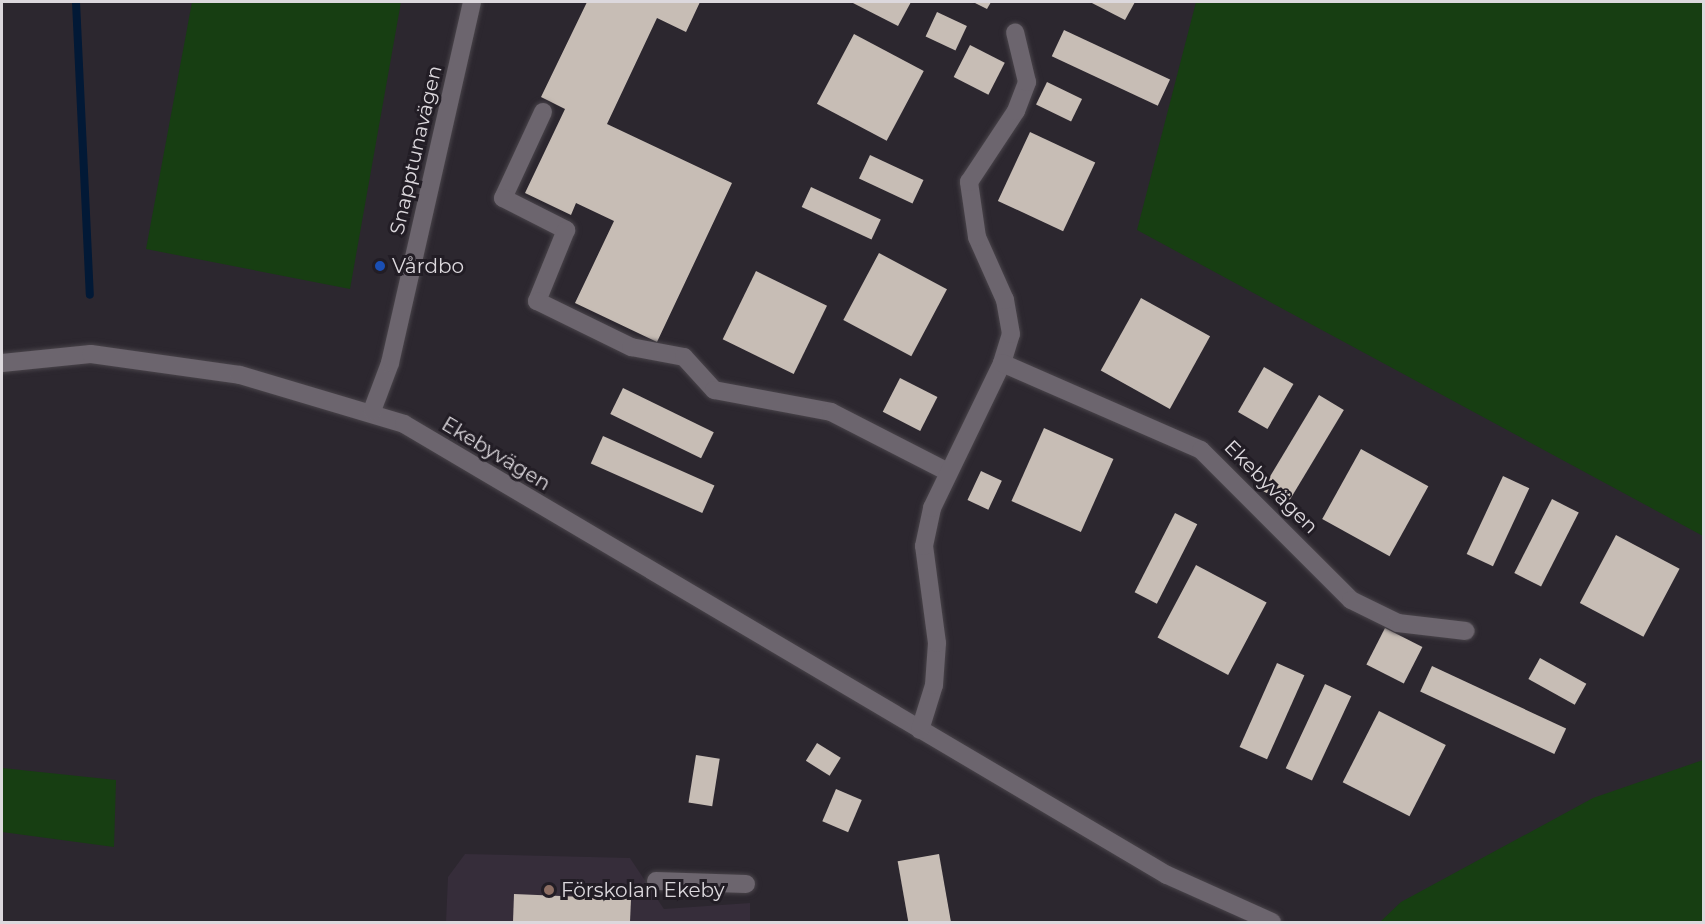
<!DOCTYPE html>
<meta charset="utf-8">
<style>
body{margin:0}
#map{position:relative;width:1705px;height:924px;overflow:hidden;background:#2c272f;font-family:Montserrat,sans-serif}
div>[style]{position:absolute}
.built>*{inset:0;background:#362d3a}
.green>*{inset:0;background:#173e12}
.stream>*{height:8px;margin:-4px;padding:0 4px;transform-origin:4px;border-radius:4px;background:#021936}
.building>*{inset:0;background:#c7bdb5;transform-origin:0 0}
.roads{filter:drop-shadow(0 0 2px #49444a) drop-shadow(0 0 2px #49444a)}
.street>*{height:18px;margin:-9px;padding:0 9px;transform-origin:9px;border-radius:9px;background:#6c656e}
.dots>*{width:16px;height:16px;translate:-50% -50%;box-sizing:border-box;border:3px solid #221d25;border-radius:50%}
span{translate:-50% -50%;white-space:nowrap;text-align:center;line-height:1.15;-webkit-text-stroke:6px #221d25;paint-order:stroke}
.street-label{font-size:20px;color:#dcd8dd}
.poi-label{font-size:20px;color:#dcd8dd}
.left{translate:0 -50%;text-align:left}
.frame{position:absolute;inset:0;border:3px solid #dcd8dd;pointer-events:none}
</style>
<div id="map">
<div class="built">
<i style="clip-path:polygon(465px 854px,630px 858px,664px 909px,750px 903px,750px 922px,446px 922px,448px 877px)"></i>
</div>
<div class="green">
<i style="clip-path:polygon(192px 2px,401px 2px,350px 289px,146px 249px)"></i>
<i style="clip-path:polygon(1196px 2px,1703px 2px,1703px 536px,1137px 230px)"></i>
<i style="clip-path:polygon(1703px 760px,1703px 922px,1380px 922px,1401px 902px,1593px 798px)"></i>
<i style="clip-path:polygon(2px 768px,116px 780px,114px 847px,2px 832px)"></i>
</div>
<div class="stream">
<i style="left:76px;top:2px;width:293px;rotate:87.3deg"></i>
</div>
<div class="building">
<i style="clip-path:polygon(587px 2px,700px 2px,686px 32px,657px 18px,607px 124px,732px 183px,657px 342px,575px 303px,614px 221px,576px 203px,571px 215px,525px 193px,565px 109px,541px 97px)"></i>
<i style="clip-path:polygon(851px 2px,911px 2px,898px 26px)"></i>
<i style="clip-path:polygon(973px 2px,991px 2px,987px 9px)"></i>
<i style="clip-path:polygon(1090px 2px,1135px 2px,1125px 20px)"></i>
<i style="left:937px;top:12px;width:33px;height:27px;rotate:25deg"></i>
<i style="left:1064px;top:30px;width:117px;height:29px;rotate:25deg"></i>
<i style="left:854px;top:34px;width:79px;height:79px;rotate:28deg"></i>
<i style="left:970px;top:45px;width:39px;height:36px;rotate:27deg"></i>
<i style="left:1047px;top:82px;width:39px;height:25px;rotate:26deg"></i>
<i style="left:1030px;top:132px;width:72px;height:76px;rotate:25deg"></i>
<i style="left:870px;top:155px;width:59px;height:26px;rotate:25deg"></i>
<i style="left:811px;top:187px;width:77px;height:22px;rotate:25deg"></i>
<i style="left:879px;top:253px;width:77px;height:76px;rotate:28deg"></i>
<i style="left:756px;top:271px;width:79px;height:76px;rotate:26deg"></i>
<i style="left:1141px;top:298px;width:79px;height:83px;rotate:29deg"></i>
<i style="left:1264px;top:367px;width:34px;height:52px;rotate:30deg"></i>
<i style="left:900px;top:378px;width:42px;height:38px;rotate:27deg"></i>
<i style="left:623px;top:388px;width:101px;height:29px;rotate:26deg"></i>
<i style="left:1319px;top:395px;width:29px;height:111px;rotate:31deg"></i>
<i style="left:1044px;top:428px;width:76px;height:80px;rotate:24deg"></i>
<i style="left:603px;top:436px;width:122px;height:30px;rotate:24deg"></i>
<i style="left:1361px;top:449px;width:77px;height:80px;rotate:29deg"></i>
<i style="left:981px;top:471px;width:23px;height:32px;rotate:25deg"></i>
<i style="left:1503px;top:476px;width:29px;height:86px;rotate:25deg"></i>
<i style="left:1552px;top:499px;width:30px;height:83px;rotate:27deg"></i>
<i style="left:1175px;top:513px;width:25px;height:89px;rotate:27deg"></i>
<i style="left:1616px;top:535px;width:72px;height:77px;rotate:28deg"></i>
<i style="left:1196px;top:565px;width:80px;height:82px;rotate:28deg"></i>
<i style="left:1385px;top:628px;width:42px;height:41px;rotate:27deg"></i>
<i style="left:1540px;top:658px;width:53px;height:24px;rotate:29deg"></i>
<i style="left:1277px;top:663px;width:30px;height:92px;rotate:24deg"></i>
<i style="left:1432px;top:666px;width:148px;height:28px;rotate:25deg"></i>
<i style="left:1325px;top:684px;width:29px;height:93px;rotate:25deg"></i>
<i style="left:1379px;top:711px;width:75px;height:80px;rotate:27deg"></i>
<i style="left:817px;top:743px;width:28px;height:21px;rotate:32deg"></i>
<i style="left:696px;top:755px;width:24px;height:48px;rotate:9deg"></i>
<i style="left:836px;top:789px;width:28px;height:35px;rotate:23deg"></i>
<i style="left:939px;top:854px;width:69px;height:42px;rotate:80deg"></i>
<i style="clip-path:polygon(514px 894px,631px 899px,630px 922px,513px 922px)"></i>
</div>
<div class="roads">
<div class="street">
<i style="left:543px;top:112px;width:95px;rotate:114.9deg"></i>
<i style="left:503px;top:198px;width:71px;rotate:26.9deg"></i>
<i style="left:566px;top:230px;width:77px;rotate:112.2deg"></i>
<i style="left:537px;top:301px;width:105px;rotate:26.1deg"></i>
<i style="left:631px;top:347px;width:54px;rotate:10.7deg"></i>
<i style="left:684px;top:357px;width:45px;rotate:47.7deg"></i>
<i style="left:714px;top:390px;width:119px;rotate:10.6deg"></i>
<i style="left:831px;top:412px;width:131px;rotate:27.1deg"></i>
<i style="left:2px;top:363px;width:89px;rotate:-5.8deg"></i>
<i style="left:91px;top:354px;width:150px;rotate:8deg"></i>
<i style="left:240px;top:375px;width:171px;rotate:16.6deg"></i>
<i style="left:404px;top:424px;width:886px;rotate:30.59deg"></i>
<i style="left:1167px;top:875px;width:115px;rotate:24.1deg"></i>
<i style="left:1002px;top:363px;width:30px;rotate:-73deg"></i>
<i style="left:1011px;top:334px;width:35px;rotate:-100deg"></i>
<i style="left:1005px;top:300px;width:69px;rotate:-114deg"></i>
<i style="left:977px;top:237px;width:56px;rotate:-98.3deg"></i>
<i style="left:969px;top:182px;width:85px;rotate:-56.5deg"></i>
<i style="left:1016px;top:111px;width:31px;rotate:-69deg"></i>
<i style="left:1027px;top:82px;width:51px;rotate:-103.5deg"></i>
<i style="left:372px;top:411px;width:51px;rotate:-69.4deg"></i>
<i style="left:390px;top:363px;width:370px;rotate:-77.2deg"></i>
<i style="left:920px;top:730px;width:47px;rotate:-72.7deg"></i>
<i style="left:934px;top:685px;width:42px;rotate:-85.9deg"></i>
<i style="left:937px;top:643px;width:98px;rotate:-97.6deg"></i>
<i style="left:924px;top:546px;width:39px;rotate:-78deg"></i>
<i style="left:932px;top:508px;width:161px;rotate:-64.2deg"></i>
<i style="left:1002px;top:363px;width:217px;rotate:23.6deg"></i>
<i style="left:1201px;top:450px;width:212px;rotate:45deg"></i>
<i style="left:1351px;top:600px;width:52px;rotate:26.1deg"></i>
<i style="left:1398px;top:623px;width:68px;rotate:6.7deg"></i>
<i style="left:656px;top:881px;width:90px;rotate:1.9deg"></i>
</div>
</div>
<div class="dots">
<i style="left:380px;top:266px;background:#1a4fb4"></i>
<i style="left:549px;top:890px;background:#8d6e63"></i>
</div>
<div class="street-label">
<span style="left:416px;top:150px;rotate:-77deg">Snapptunavägen</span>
<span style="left:496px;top:454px;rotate:31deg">Ekebyvägen</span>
<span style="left:1271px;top:487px;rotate:45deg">Ekebyvägen</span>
</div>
<div class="poi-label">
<span class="left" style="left:392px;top:266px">Vårdbo</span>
<span class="left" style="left:561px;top:890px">Förskolan Ekeby</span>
</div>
<div class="frame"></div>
</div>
